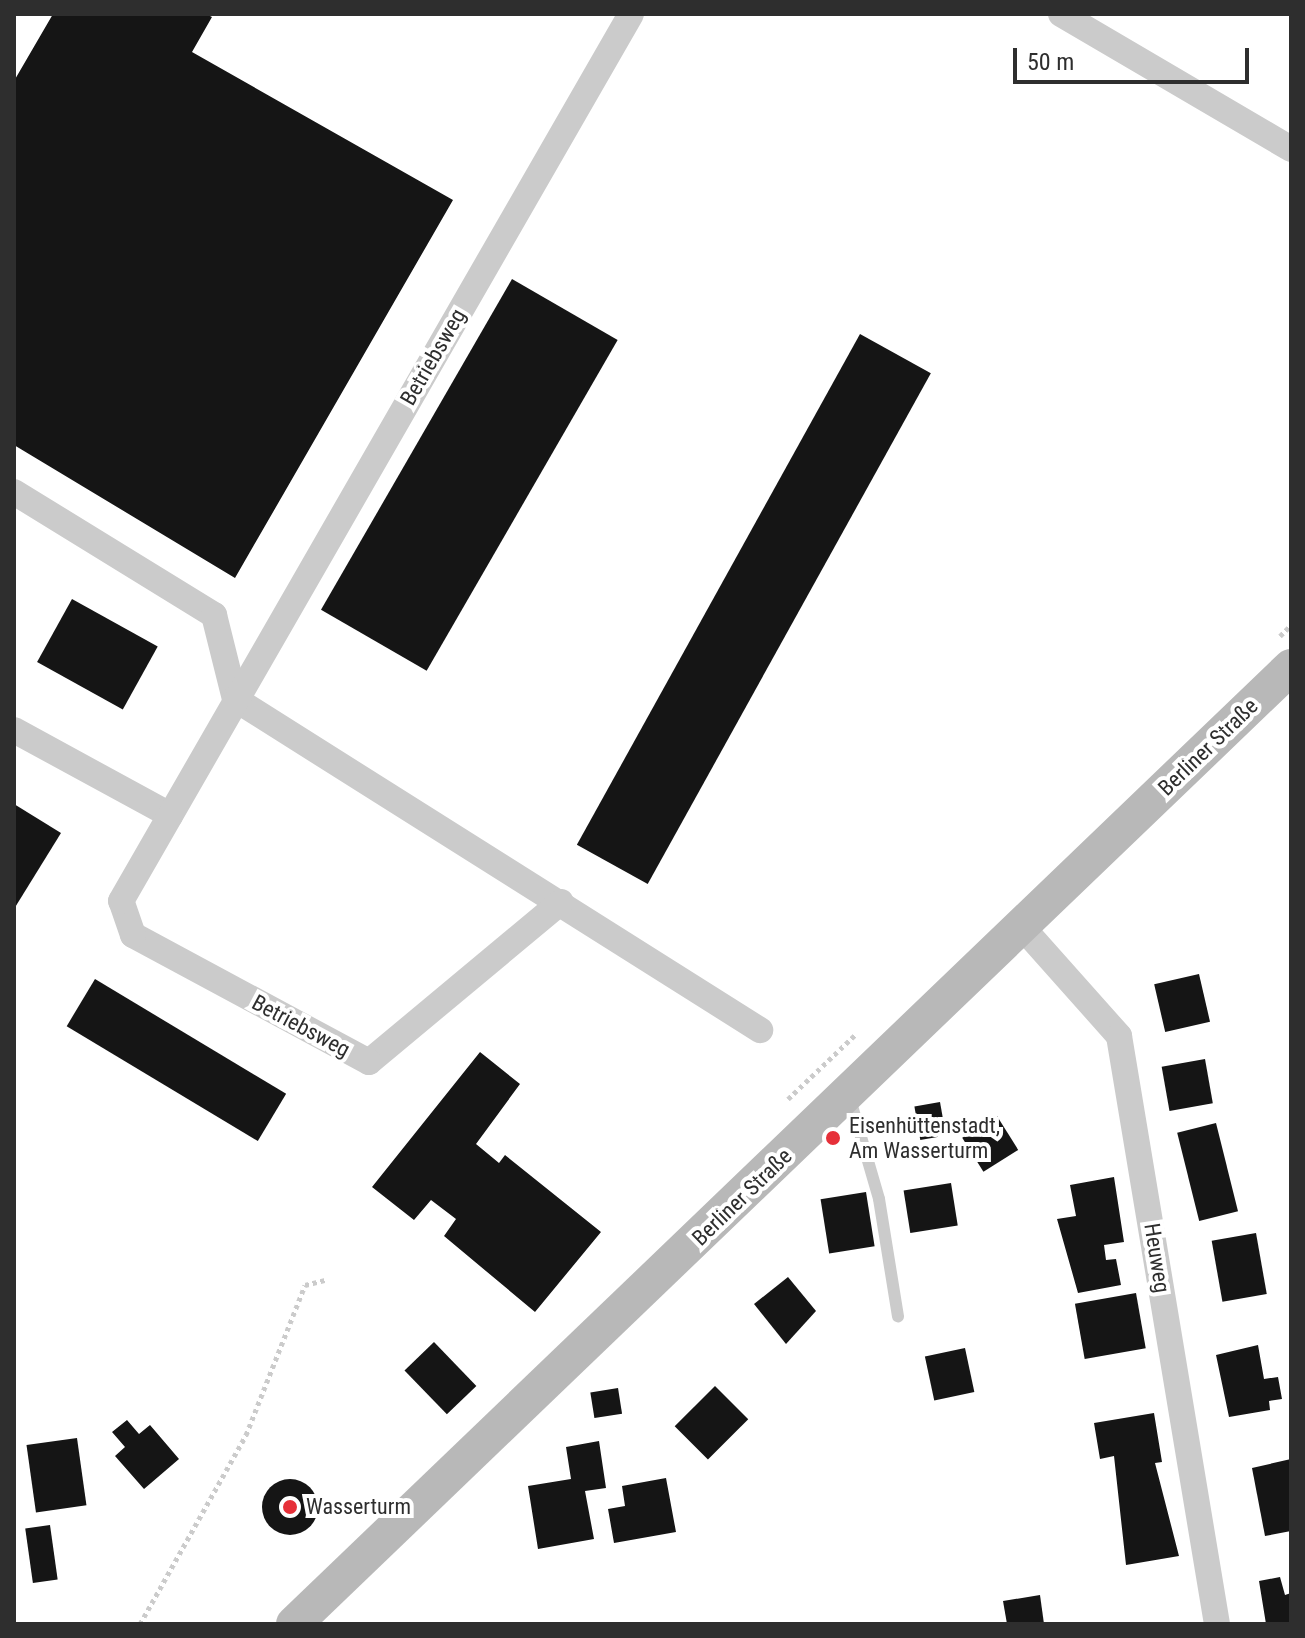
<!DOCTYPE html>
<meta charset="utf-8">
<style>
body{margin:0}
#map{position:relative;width:1305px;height:1638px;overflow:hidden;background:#fff;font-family:"Roboto Condensed",sans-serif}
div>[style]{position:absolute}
.building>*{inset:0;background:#151515;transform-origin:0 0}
.round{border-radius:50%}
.path>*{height:5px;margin-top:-2.5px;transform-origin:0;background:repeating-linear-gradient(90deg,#cbcbcb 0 4px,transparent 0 8px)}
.service>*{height:12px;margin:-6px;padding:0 6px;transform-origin:6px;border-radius:6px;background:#cbcbcb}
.minor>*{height:26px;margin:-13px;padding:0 13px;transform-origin:13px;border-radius:13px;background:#cbcbcb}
.secondary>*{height:36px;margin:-18px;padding:0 18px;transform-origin:18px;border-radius:18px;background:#b8b8b8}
.dots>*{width:22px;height:22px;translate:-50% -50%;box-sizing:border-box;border:4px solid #fff;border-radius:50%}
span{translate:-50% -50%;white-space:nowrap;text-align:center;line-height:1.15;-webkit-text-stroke:8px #fff;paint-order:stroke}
.street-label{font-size:22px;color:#2e2e2e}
.poi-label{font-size:22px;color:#2e2e2e}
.left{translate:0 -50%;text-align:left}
.frame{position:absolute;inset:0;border:16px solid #2e2e2e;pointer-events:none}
.scale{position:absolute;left:1013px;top:48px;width:236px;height:36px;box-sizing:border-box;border:4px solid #2e2e2e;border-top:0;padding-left:10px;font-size:24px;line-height:28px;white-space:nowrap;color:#2e2e2e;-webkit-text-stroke:6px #fff;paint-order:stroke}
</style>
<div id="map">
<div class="building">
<i style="clip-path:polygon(53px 14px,206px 14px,212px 17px,192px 52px,453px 200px,235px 578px,14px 445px,14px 81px)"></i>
<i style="left:512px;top:279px;width:122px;height:382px;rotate:30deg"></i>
<i style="left:860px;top:334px;width:81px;height:584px;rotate:29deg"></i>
<i style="left:72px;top:599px;width:98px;height:72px;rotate:29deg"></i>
<i style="clip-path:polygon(14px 804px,61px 833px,14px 909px)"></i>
<i style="left:1199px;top:974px;width:49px;height:46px;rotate:77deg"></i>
<i style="left:95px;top:979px;width:223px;height:55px;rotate:31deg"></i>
<i style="clip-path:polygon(480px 1052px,520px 1084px,476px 1144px,499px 1163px,505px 1155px,601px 1232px,535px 1312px,444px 1236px,456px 1219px,431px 1200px,414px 1220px,372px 1187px)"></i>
<i style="left:1205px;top:1059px;width:45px;height:44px;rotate:80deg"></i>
<i style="left:940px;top:1102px;width:34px;height:26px;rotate:80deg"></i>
<i style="left:997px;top:1116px;width:40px;height:41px;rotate:58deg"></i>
<i style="left:1216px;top:1123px;width:91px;height:40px;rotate:76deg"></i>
<i style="clip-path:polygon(1114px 1177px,1124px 1242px,1104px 1245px,1106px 1260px,1116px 1259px,1121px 1285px,1078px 1293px,1057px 1219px,1076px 1216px,1070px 1185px)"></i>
<i style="left:951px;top:1183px;width:43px;height:48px;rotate:81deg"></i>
<i style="left:866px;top:1192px;width:55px;height:46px;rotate:81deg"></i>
<i style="left:1256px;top:1233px;width:62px;height:45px;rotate:80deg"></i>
<i style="clip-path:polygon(788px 1277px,816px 1311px,786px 1344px,754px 1304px)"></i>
<i style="left:1136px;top:1293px;width:56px;height:62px;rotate:80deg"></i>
<i style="left:434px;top:1342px;width:61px;height:41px;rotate:46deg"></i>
<i style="clip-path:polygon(1258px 1345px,1264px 1379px,1278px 1377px,1282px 1399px,1269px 1401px,1270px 1410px,1229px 1417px,1216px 1355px)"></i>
<i style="left:965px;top:1348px;width:45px;height:41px;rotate:78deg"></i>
<i style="left:715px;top:1386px;width:47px;height:57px;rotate:45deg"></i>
<i style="left:618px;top:1388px;width:26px;height:28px;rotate:81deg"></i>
<i style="clip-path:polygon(1154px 1413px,1162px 1462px,1155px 1463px,1179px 1556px,1126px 1565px,1114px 1456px,1100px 1459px,1094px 1423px)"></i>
<i style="clip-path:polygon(127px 1420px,139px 1434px,150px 1425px,179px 1459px,144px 1489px,115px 1456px,125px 1447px,112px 1432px)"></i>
<i style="left:77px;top:1438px;width:68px;height:51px;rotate:82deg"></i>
<i style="clip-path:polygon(599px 1441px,606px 1488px,585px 1491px,594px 1539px,538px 1549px,528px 1486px,571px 1479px,566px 1447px)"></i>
<i style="clip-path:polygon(1291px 1459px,1291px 1531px,1265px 1536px,1252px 1468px)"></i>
<i style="clip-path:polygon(666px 1478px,676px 1532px,614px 1543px,608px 1509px,625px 1506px,622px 1486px)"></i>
<i class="round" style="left:262px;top:1479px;width:56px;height:56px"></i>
<i style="left:50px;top:1525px;width:55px;height:25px;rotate:82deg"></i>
<i style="clip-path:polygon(1280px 1577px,1285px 1595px,1291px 1593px,1291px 1624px,1266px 1624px,1259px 1581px)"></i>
<i style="clip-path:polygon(1040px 1595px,1044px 1624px,1007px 1624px,1003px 1601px)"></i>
</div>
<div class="path">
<i style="left:1280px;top:636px;width:16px;rotate:-45deg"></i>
<i style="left:788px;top:1099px;width:94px;rotate:-43.7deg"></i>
<i style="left:140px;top:1624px;width:217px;rotate:-60.7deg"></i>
<i style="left:246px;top:1435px;width:161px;rotate:-68.5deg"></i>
<i style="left:305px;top:1285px;width:21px;rotate:-14deg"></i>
</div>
<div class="service">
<i style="left:850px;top:1099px;width:104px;rotate:73.8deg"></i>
<i style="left:879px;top:1199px;width:119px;rotate:80.8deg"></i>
</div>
<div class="minor">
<i style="left:1061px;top:14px;width:267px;rotate:30.4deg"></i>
<i style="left:14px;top:492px;width:235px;rotate:31.6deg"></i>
<i style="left:214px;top:615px;width:87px;rotate:76deg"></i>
<i style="left:235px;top:699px;width:621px;rotate:32.23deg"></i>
<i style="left:14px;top:730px;width:178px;rotate:28.6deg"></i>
<i style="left:561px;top:902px;width:250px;rotate:140.2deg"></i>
<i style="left:369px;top:1062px;width:268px;rotate:-151.7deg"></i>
<i style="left:133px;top:935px;width:36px;rotate:-109deg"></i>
<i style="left:121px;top:901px;width:1023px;rotate:-60.1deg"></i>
<i style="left:1022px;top:927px;width:146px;rotate:48.3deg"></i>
<i style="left:1119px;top:1036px;width:596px;rotate:80.54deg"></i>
</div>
<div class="secondary">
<i style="left:294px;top:1624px;width:1382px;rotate:-43.83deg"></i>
</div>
<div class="dots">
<i style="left:833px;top:1138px;background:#e63039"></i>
<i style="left:290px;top:1507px;background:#e63039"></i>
</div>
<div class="street-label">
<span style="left:433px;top:357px;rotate:-60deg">Betriebsweg</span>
<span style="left:1208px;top:747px;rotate:-44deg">Berliner Straße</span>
<span style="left:301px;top:1026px;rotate:28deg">Betriebsweg</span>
<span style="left:742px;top:1197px;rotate:-44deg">Berliner Straße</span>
<span style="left:1157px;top:1258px;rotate:81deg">Heuweg</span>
</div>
<div class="poi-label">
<span class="left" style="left:849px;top:1138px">Eisenhüttenstadt,<br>Am Wasserturm</span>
<span class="left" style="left:306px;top:1507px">Wasserturm</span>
</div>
<div class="frame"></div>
<div class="scale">50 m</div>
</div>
